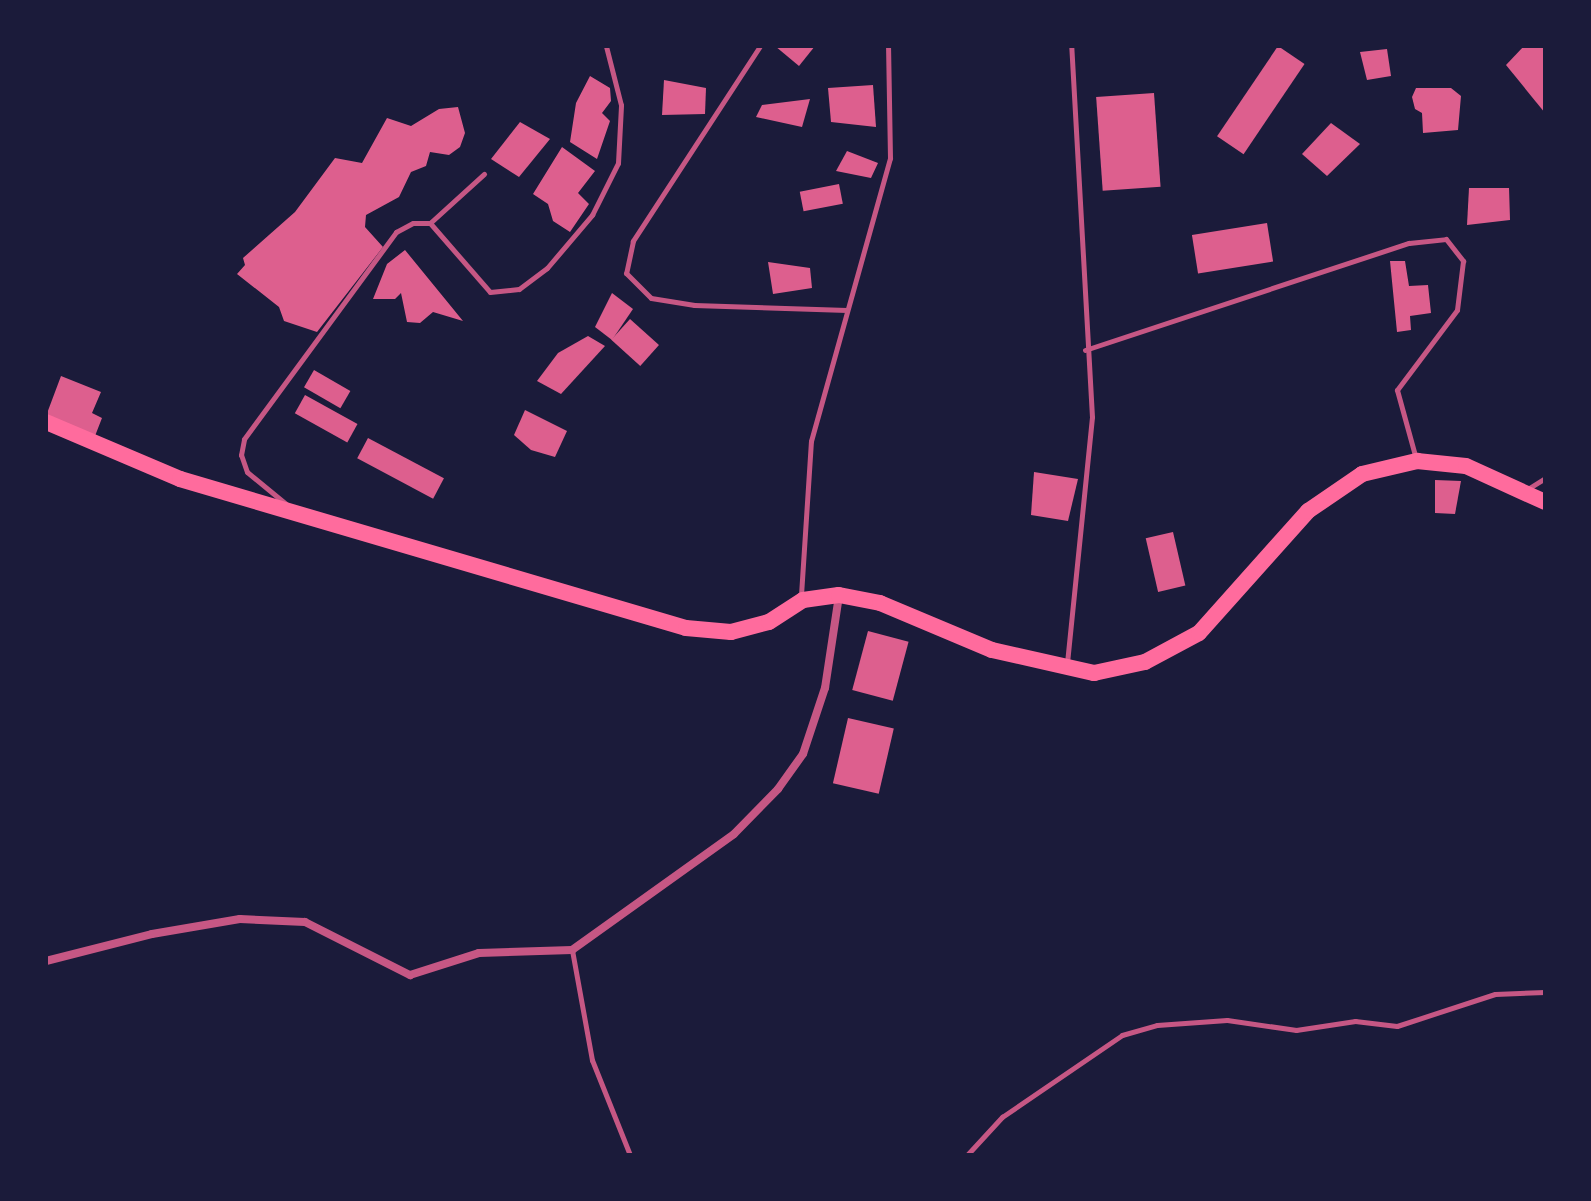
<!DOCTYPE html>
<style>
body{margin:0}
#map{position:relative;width:1591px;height:1201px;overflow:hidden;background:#1b1b3a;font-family:"Varela Round",sans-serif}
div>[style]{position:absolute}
.building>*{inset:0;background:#dd5f8e;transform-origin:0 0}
.service>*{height:5px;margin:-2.5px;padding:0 2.5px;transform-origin:2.5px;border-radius:2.5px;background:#c65784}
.minor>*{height:8px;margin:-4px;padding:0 4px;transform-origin:4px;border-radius:4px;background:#c65784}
.primary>*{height:16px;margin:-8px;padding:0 8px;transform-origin:8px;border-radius:8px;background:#ff6b9d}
span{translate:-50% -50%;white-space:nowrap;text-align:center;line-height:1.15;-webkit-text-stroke:8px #1b1b3a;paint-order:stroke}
.frame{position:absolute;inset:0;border:48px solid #1b1b3a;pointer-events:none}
</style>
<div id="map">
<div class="building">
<i style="clip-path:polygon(775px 46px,815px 46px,799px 66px)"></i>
<i style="left:1278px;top:46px;width:32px;height:109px;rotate:34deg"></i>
<i style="clip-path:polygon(1524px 46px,1545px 46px,1545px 113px,1506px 65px)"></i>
<i style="clip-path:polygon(1387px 49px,1391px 76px,1367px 80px,1360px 52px)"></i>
<i style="clip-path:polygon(590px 76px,610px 88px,611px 101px,602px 113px,610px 121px,597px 159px,570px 142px,576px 103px)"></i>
<i style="clip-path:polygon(664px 80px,706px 88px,705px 114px,662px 115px)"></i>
<i style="clip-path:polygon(873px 85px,876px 127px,831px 122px,828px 88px)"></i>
<i style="clip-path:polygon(1416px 88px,1451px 88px,1461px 96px,1458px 130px,1423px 133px,1422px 113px,1415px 109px,1412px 97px)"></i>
<i style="left:1154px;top:93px;width:94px;height:58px;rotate:86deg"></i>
<i style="clip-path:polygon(810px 99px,802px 127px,756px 117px,762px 105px)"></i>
<i style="clip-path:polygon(458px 107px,465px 133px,460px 147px,449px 155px,430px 152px,426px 166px,411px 172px,399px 197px,366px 215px,365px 227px,383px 247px,317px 332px,284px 321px,279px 307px,237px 274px,245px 265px,243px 258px,295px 212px,335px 158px,362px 163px,387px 118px,411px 126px,439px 109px)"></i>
<i style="clip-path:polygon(520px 122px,550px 139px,519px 177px,491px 159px)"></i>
<i style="clip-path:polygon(1331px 123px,1360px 144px,1327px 176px,1302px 154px)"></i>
<i style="clip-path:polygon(562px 147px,595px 171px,578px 193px,589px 204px,570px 232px,553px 221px,548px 204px,533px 194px)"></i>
<i style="clip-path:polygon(847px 151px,878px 163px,871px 178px,836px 171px)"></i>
<i style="left:839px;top:184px;width:20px;height:40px;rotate:79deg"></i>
<i style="clip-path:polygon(1469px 188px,1509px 188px,1510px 220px,1467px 225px)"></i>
<i style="left:1267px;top:223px;width:39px;height:76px;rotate:81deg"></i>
<i style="clip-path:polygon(405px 250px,463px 321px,433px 312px,420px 323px,407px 322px,401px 293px,395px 299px,373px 299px,387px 264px)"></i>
<i style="clip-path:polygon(1390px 261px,1405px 261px,1409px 286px,1428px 285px,1431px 313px,1410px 316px,1411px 330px,1397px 332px)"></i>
<i style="clip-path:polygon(768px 262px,810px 268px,812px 288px,773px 294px)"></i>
<i style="clip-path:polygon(612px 293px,633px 309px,612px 340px,595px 327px)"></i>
<i style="left:630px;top:319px;width:39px;height:28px;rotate:42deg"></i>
<i style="clip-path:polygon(588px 336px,605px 346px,561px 394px,537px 381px,558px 353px)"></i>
<i style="left:314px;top:370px;width:42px;height:20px;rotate:30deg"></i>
<i style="clip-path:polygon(61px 376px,101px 392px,92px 413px,102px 418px,95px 436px,46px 416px)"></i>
<i style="left:305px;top:395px;width:60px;height:21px;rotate:29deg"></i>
<i style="clip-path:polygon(525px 410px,567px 431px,555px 457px,531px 450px,514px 435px)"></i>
<i style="left:368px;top:438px;width:86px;height:23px;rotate:28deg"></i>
<i style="clip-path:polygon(1034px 472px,1078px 479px,1068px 521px,1031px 515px)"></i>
<i style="clip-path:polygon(1435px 480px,1461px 481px,1455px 514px,1435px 513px)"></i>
<i style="left:1173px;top:532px;width:55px;height:28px;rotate:77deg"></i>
<i style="left:868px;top:631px;width:42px;height:61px;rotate:15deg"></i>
<i style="left:848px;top:718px;width:47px;height:67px;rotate:13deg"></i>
</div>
<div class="service">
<i style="left:760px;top:46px;width:233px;rotate:123.1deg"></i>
<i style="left:633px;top:241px;width:33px;rotate:102deg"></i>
<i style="left:626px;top:273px;width:35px;rotate:45deg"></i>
<i style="left:651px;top:298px;width:44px;rotate:9.2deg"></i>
<i style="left:694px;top:305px;width:153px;rotate:1.9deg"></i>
<i style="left:430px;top:223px;width:73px;rotate:-42.2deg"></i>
<i style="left:1085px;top:350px;width:341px;rotate:-18.3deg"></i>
<i style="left:1409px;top:243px;width:37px;rotate:-6deg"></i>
<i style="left:1446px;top:239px;width:28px;rotate:52deg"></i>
<i style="left:1463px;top:261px;width:49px;rotate:97deg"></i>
<i style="left:1457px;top:310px;width:100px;rotate:126.9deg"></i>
<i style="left:1397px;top:390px;width:72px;rotate:74.6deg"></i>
<i style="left:1526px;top:490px;width:22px;rotate:-32deg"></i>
<i style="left:286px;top:504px;width:50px;rotate:-140.6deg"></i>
<i style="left:247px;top:472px;width:18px;rotate:-109deg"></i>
<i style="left:241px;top:455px;width:16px;rotate:-79deg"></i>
<i style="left:244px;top:439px;width:257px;rotate:-53.7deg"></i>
<i style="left:396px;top:232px;width:19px;rotate:-28deg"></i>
<i style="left:413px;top:223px;width:17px"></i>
<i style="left:430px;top:223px;width:91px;rotate:49deg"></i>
<i style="left:490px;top:292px;width:29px;rotate:-6deg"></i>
<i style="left:519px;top:289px;width:35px;rotate:-37deg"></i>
<i style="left:547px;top:268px;width:70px;rotate:-49.7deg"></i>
<i style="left:592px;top:215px;width:58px;rotate:-63.4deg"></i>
<i style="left:618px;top:163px;width:58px;rotate:-87deg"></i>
<i style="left:621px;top:105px;width:61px;rotate:-104.3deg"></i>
<i style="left:801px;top:595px;width:154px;rotate:-86.3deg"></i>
<i style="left:811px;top:441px;width:294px;rotate:-74.4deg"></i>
<i style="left:890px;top:158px;width:112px;rotate:-91deg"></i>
<i style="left:1067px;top:663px;width:247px;rotate:-84.2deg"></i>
<i style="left:1092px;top:417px;width:372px;rotate:-93.2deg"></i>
<i style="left:572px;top:950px;width:112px;rotate:79.7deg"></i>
<i style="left:592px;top:1060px;width:102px;rotate:68.2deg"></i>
<i style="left:967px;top:1155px;width:52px;rotate:-47.4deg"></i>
<i style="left:1002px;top:1117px;width:145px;rotate:-34.3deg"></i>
<i style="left:1122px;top:1035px;width:36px;rotate:-16deg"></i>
<i style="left:1157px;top:1025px;width:70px;rotate:-4.1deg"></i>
<i style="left:1227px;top:1020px;width:70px;rotate:8.2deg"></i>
<i style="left:1296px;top:1030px;width:60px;rotate:-8.7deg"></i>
<i style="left:1355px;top:1021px;width:42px;rotate:6.8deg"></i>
<i style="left:1397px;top:1026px;width:103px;rotate:-18.1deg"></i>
<i style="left:1495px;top:994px;width:50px;rotate:-2.3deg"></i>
</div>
<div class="minor">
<i style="left:46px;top:961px;width:109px;rotate:-14.3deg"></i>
<i style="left:152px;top:934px;width:89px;rotate:-9.7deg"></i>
<i style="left:240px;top:919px;width:65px;rotate:2.6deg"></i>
<i style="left:305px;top:922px;width:118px;rotate:26.8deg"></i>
<i style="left:410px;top:975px;width:72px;rotate:-17.7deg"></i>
<i style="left:479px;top:953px;width:93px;rotate:-1.8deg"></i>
<i style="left:572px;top:950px;width:199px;rotate:-35.6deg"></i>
<i style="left:734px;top:834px;width:63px;rotate:-45.6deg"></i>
<i style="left:778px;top:789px;width:43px;rotate:-54.5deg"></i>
<i style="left:803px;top:754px;width:70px;rotate:-71.6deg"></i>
<i style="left:825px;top:688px;width:94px;rotate:-81.4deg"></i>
</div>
<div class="primary">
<i style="left:46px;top:422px;width:146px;rotate:23deg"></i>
<i style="left:180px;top:479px;width:527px;rotate:16.41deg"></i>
<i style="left:686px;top:628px;width:45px;rotate:5.1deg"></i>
<i style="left:731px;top:632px;width:39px;rotate:-15deg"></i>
<i style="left:769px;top:622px;width:40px;rotate:-32.9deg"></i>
<i style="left:803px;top:600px;width:36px;rotate:-8deg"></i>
<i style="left:839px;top:595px;width:42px;rotate:11deg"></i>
<i style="left:880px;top:603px;width:121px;rotate:22.8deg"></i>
<i style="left:992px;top:650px;width:105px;rotate:12.7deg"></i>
<i style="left:1094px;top:673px;width:52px;rotate:-12.2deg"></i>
<i style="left:1145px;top:662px;width:61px;rotate:-28.2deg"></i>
<i style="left:1199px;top:633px;width:164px;rotate:-48.2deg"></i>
<i style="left:1308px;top:511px;width:65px;rotate:-34.4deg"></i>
<i style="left:1362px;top:474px;width:57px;rotate:-13.3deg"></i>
<i style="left:1417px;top:461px;width:49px;rotate:5.8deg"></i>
<i style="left:1466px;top:466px;width:87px;rotate:24.5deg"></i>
</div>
<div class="frame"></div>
</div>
